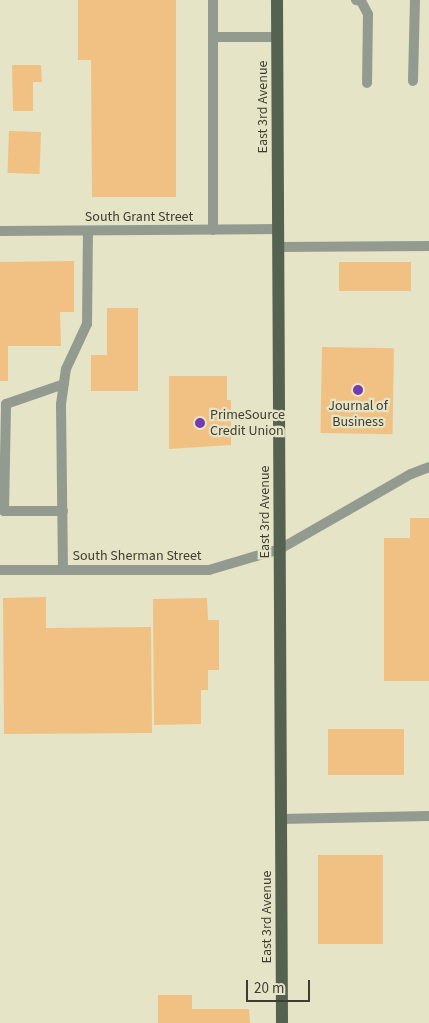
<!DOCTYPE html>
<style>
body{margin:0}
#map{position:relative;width:429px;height:1023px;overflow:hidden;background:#e5e4c6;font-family:"Source Sans 3",sans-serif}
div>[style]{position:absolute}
.building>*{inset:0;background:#f0c182;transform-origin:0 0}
.service>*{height:10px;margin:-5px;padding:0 5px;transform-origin:5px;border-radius:5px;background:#939b91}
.minor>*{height:10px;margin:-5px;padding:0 5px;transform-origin:5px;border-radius:5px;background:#939b91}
.tertiary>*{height:10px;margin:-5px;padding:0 5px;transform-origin:5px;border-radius:5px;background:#939b91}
.primary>*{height:12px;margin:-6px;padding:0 6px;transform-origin:6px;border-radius:6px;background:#54624f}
.dots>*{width:14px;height:14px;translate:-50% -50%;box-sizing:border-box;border:2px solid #e5e4c6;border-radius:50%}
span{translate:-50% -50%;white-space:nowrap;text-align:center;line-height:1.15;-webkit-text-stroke:4.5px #e5e4c6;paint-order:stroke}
.street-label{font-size:14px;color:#3e3d31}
.poi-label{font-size:14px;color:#3e3d31}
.left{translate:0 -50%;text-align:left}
.scale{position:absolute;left:246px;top:980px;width:64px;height:22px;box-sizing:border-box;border:2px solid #3e3d31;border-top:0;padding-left:6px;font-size:15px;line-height:18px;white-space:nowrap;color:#3e3d31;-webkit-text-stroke:4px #e5e4c6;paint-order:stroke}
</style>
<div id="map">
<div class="building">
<i style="clip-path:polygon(78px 0,176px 0,176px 197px,92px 197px,91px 60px,78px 60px)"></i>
<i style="clip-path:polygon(12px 65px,41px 65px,42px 82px,33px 82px,33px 111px,13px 111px)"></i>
<i style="left:9px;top:131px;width:32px;height:42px;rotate:2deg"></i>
<i style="clip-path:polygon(74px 261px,74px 312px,60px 312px,61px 346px,8px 346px,8px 381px,0 381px,0 262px)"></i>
<i style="left:339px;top:262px;width:72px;height:29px"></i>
<i style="clip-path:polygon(107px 308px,138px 308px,138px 391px,91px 391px,91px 355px,107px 355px)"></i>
<i style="left:322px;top:347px;width:72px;height:86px;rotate:1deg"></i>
<i style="clip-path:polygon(169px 376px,227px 376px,227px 400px,231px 400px,231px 445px,169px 449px)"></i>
<i style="clip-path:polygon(410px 518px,429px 518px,429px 681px,384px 681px,384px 538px,410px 538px)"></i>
<i style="clip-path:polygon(46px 597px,46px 628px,151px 627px,152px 733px,4px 734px,3px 598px)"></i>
<i style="clip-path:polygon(207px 598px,208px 620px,219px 620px,219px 670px,208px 670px,208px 690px,201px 690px,201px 724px,154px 725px,153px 599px)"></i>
<i style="left:328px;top:729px;width:76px;height:46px"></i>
<i style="left:318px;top:855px;width:65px;height:89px"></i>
<i style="clip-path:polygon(158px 995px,192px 995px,192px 1009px,249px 1009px,250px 1023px,158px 1023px)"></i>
</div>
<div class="service">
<i style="left:356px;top:0;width:5px;rotate:11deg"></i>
<i style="left:361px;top:1px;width:15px;rotate:62deg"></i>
<i style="left:368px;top:14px;width:69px;rotate:90.8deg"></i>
<i style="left:213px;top:37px;width:64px"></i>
<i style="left:413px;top:81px;width:81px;rotate:-88.6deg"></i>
<i style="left:213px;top:230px;width:230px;rotate:-90deg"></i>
<i style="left:278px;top:247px;width:151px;rotate:-0.4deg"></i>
<i style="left:63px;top:511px;width:59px;rotate:180deg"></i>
<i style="left:4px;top:511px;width:107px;rotate:-88.9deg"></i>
<i style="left:6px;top:404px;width:61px;rotate:-19deg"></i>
<i style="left:63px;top:570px;width:166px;rotate:-90.7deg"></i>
<i style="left:61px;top:404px;width:35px;rotate:-82deg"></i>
<i style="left:66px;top:369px;width:50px;rotate:-65deg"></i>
<i style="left:87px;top:324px;width:93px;rotate:-89.4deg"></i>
</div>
<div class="minor">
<i style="left:0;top:231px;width:278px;rotate:-0.4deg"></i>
<i style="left:281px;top:819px;width:148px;rotate:-1.2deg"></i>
</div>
<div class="tertiary">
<i style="left:0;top:570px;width:209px"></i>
<i style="left:209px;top:570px;width:74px;rotate:-16.5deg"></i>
<i style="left:280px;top:549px;width:151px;rotate:-29.8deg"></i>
<i style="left:411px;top:474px;width:19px;rotate:-21deg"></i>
</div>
<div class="primary">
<i style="left:277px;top:0;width:1023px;rotate:89.72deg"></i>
</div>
<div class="dots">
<i style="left:358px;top:390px;background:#743ab0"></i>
<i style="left:200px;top:423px;background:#743ab0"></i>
</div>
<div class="street-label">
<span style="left:263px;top:107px;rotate:-90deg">East 3rd Avenue</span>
<span style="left:139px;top:217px">South Grant Street</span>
<span style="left:265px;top:512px;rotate:-90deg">East 3rd Avenue</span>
<span style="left:137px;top:556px">South Sherman Street</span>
<span style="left:267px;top:917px;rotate:-90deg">East 3rd Avenue</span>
</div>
<div class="poi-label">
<span style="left:358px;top:414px">Journal of<br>Business</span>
<span class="left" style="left:210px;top:423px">PrimeSource<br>Credit Union</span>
</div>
<div class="scale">20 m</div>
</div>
